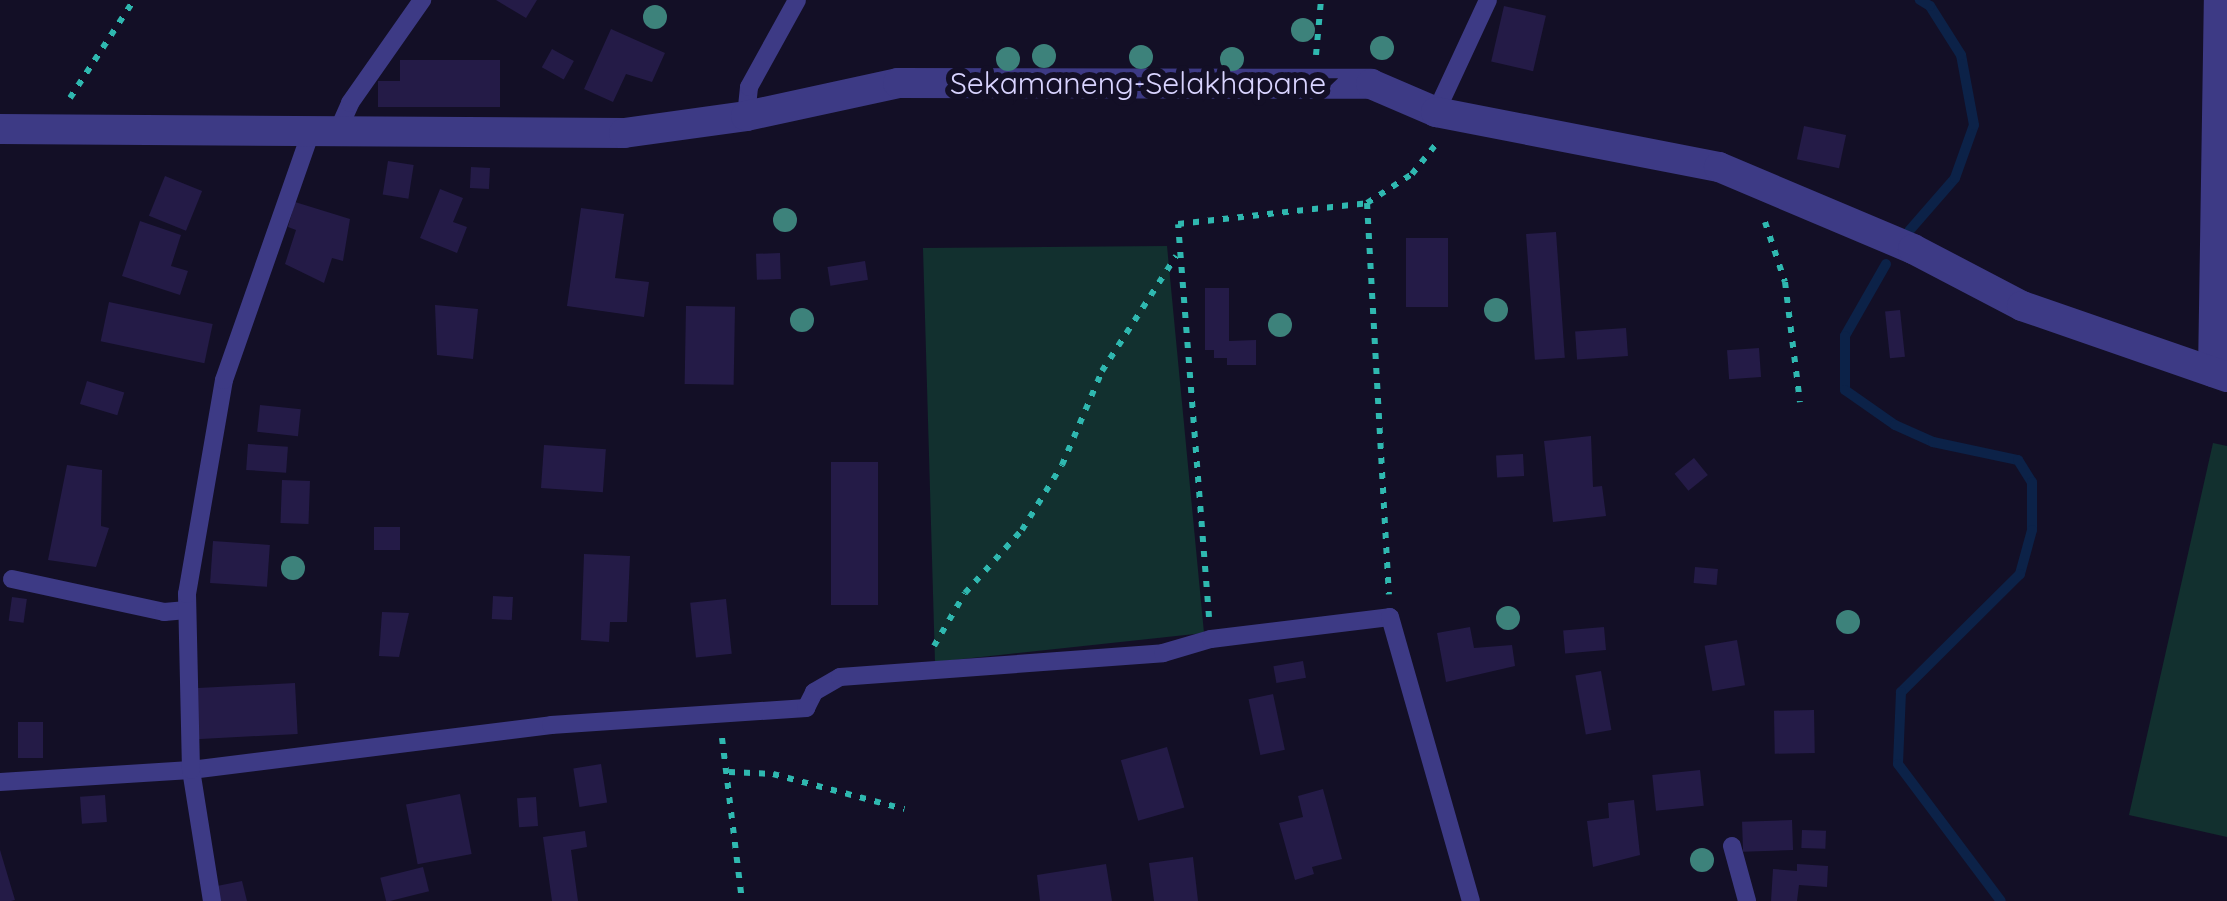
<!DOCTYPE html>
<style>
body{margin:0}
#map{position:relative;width:2227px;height:901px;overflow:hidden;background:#130f26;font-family:Quicksand,sans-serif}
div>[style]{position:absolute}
.green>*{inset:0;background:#12302f}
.stream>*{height:10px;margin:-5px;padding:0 5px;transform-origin:5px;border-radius:5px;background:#0c2248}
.building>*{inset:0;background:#241b47;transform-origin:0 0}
.path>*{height:6px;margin-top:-3px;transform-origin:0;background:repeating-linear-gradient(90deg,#2fb8b0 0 6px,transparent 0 15px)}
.service>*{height:18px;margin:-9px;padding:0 9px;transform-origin:9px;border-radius:9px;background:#3d3a85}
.minor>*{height:30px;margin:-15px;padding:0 15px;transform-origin:15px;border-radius:15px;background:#3d3a85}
.tertiary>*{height:30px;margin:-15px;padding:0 15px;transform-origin:15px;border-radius:15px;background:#3d3a85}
.trees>*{width:24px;height:24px;margin:-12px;border-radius:50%;background:#3d827b}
span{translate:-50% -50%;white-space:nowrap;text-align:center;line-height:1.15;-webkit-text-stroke:12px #130f26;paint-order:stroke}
.street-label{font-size:30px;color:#d9d4ff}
</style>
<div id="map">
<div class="green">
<i style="clip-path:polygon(1167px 246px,1204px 633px,935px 662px,923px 248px)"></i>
<i style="clip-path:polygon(2213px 443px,2227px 446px,2227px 837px,2129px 815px)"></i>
</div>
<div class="stream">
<i style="left:1909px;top:231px;width:70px;rotate:-49deg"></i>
<i style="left:1955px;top:178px;width:56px;rotate:-70.3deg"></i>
<i style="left:1974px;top:125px;width:71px;rotate:-100.5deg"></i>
<i style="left:1961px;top:55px;width:58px;rotate:-122.3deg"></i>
<i style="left:1930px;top:6px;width:12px;rotate:-149deg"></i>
<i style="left:1886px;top:264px;width:83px;rotate:119.7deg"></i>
<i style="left:1845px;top:336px;width:54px;rotate:90deg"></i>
<i style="left:1845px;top:390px;width:61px;rotate:35deg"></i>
<i style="left:1895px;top:425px;width:42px;rotate:24.1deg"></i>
<i style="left:1933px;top:442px;width:87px;rotate:12deg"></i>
<i style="left:2018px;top:460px;width:26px;rotate:58deg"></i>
<i style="left:2032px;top:482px;width:48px;rotate:90deg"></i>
<i style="left:2032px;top:530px;width:46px;rotate:105.3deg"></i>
<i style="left:2020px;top:574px;width:168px;rotate:135.2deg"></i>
<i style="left:1901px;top:692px;width:72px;rotate:92.4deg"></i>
<i style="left:1898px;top:764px;width:171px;rotate:53.1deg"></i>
</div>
<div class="building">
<i style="clip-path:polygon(496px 0,537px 0,526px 18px)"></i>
<i style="left:1504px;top:6px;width:43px;height:57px;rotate:13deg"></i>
<i style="clip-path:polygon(611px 29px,665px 53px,652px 82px,626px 74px,613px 102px,584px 89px)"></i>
<i style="left:552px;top:49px;width:25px;height:21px;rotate:29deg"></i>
<i style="clip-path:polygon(400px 60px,500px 60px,500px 107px,378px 107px,378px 81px,400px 81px)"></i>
<i style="left:1804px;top:126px;width:43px;height:34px;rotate:12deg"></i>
<i style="left:388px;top:161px;width:26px;height:34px;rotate:9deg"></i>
<i style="left:471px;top:167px;width:19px;height:21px;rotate:3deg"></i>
<i style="left:165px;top:176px;width:40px;height:43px;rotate:22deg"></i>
<i style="clip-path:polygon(440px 189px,463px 198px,453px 222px,467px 227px,457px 253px,420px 238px)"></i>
<i style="clip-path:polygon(295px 202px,350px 219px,343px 261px,332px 258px,324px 283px,285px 264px,296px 230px,288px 227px)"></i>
<i style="clip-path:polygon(581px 208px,624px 214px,615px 278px,649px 282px,644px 317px,567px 306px)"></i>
<i style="clip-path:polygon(140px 221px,181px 235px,171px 266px,188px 271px,180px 295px,122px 276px)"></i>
<i style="left:1556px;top:232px;width:126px;height:30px;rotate:86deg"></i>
<i style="left:1406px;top:238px;width:42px;height:69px"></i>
<i style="left:780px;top:253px;width:26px;height:24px;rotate:88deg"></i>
<i style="left:865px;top:261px;width:19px;height:38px;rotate:81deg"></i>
<i style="clip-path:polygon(1205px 288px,1229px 288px,1229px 341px,1256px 340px,1256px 365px,1227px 365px,1227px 358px,1214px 358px,1214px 350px,1205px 350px)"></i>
<i style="left:109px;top:302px;width:106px;height:40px;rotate:12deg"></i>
<i style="clip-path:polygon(435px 305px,478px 309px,473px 359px,437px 355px)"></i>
<i style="left:686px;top:306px;width:49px;height:78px;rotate:1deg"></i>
<i style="left:1900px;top:310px;width:47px;height:15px;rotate:84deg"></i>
<i style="left:1626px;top:328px;width:28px;height:51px;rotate:86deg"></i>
<i style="left:1759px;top:348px;width:29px;height:32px;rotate:86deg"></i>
<i style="left:87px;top:381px;width:39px;height:24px;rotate:17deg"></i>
<i style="left:260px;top:405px;width:41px;height:27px;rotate:6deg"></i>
<i style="clip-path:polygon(1591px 436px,1593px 487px,1602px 486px,1606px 516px,1553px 522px,1544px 441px)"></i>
<i style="left:248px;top:444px;width:40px;height:26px;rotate:4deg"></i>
<i style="left:544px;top:445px;width:62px;height:43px;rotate:4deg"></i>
<i style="left:1523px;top:454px;width:22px;height:27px;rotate:87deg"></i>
<i style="left:1694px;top:458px;width:22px;height:25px;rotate:51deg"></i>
<i style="left:831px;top:462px;width:47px;height:143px"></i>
<i style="clip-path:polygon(67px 465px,102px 470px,101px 526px,109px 528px,96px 567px,48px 560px)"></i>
<i style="left:282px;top:480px;width:28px;height:43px;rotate:2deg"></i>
<i style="left:374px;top:527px;width:26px;height:23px"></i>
<i style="left:213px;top:541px;width:57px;height:42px;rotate:4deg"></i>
<i style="clip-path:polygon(584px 554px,630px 556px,627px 622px,610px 622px,609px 642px,581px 640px)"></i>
<i style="left:1695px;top:567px;width:23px;height:16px;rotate:5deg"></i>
<i style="left:493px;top:596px;width:20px;height:23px;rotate:3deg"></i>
<i style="left:12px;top:597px;width:15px;height:24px;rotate:8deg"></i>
<i style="left:726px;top:599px;width:55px;height:36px;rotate:84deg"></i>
<i style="clip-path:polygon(382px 612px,409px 613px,399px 657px,379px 656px)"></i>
<i style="clip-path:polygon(1470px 627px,1474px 648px,1512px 645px,1515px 666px,1446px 682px,1437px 633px)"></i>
<i style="left:1604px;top:627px;width:23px;height:41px;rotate:85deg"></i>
<i style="left:1737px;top:640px;width:46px;height:33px;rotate:80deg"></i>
<i style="left:1303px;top:661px;width:17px;height:30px;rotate:80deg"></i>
<i style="left:1601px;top:671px;width:60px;height:26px;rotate:80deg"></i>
<i style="left:295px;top:683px;width:51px;height:102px;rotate:87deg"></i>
<i style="left:1273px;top:694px;width:57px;height:25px;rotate:78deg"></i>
<i style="left:1814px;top:710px;width:43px;height:40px;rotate:89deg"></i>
<i style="left:18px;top:722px;width:25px;height:36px"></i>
<i style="left:1167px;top:747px;width:63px;height:48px;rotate:74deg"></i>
<i style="left:601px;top:764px;width:39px;height:28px;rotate:81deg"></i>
<i style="left:1700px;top:770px;width:36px;height:48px;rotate:84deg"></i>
<i style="clip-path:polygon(1323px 789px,1342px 859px,1312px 867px,1314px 874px,1295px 880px,1279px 823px,1303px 817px,1298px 796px)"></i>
<i style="left:460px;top:794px;width:61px;height:55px;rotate:79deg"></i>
<i style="left:105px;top:795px;width:27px;height:25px;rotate:86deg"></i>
<i style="left:536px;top:797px;width:29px;height:19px;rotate:86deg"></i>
<i style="clip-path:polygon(1634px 800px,1640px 855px,1593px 867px,1587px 821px,1609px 818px,1608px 803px)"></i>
<i style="left:1792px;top:820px;width:30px;height:50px;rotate:88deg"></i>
<i style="left:1802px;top:830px;width:24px;height:18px;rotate:2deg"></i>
<i style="clip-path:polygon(585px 831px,587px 847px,571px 850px,578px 901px,552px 901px,543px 837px)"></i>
<i style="clip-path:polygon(0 850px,15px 900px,11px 901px,0 901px)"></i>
<i style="clip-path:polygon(1193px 857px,1198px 901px,1154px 901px,1149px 863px)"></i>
<i style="clip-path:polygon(1106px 864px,1112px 901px,1040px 901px,1037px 875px)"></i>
<i style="clip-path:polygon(1797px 864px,1828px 866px,1827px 887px,1799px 885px,1797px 901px,1771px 901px,1773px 869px,1797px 871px)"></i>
<i style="left:423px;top:867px;width:25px;height:44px;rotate:76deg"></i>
<i style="clip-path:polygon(242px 881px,247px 901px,220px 901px,217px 886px)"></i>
</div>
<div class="path">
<i style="left:1316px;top:55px;width:55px;rotate:-84.8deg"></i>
<i style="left:70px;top:98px;width:117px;rotate:-56.9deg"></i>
<i style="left:1367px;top:203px;width:392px;rotate:86.8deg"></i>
<i style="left:1765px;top:222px;width:63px;rotate:71.6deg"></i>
<i style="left:1785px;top:282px;width:121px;rotate:82.9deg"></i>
<i style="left:1209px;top:617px;width:394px;rotate:-94.5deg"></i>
<i style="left:1178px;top:224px;width:190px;rotate:-6.3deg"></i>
<i style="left:1367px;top:203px;width:54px;rotate:-32.8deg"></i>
<i style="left:1412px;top:174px;width:38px;rotate:-51deg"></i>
<i style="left:934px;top:646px;width:61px;rotate:-59.7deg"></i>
<i style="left:965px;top:593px;width:85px;rotate:-47.9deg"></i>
<i style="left:1022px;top:530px;width:76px;rotate:-58.4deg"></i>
<i style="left:1062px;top:465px;width:102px;rotate:-66.9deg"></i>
<i style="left:1102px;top:371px;width:137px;rotate:-57.2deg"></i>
<i style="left:722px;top:738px;width:164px;rotate:83deg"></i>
<i style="left:729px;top:772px;width:44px;rotate:2.6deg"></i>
<i style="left:773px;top:774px;width:136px;rotate:15deg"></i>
</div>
<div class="service">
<i style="left:1436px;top:112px;width:123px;rotate:-65.1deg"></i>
<i style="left:746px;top:116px;width:29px;rotate:-84deg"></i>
<i style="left:749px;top:87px;width:99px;rotate:-61.1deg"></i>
<i style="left:336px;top:135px;width:35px;rotate:-66deg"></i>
<i style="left:350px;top:103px;width:126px;rotate:-55deg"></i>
<i style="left:12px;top:579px;width:156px;rotate:12.2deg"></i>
<i style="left:164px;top:612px;width:23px;rotate:-5deg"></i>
<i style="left:0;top:782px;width:191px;rotate:-3.6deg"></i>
<i style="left:191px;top:770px;width:363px;rotate:-7.1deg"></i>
<i style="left:551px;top:725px;width:256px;rotate:-3.8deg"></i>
<i style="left:806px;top:708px;width:18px;rotate:-63deg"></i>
<i style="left:814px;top:692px;width:30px;rotate:-30deg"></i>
<i style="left:840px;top:677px;width:324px;rotate:-4.2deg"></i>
<i style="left:1163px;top:653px;width:50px;rotate:-16.3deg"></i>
<i style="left:1211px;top:639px;width:180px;rotate:-7deg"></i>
<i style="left:1390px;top:617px;width:295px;rotate:74.1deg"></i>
<i style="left:1732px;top:846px;width:57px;rotate:74.7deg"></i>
<i style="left:212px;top:901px;width:133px;rotate:-99.1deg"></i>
<i style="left:191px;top:770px;width:176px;rotate:-91.3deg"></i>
<i style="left:187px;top:594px;width:217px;rotate:-80.2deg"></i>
<i style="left:224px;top:380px;width:260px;rotate:-70.7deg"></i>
</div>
<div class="minor">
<i style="left:2213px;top:372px;width:372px;rotate:-89.1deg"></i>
</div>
<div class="tertiary">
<i style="left:0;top:129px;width:624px;rotate:0.37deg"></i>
<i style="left:624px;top:133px;width:123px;rotate:-7.9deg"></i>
<i style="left:746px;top:116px;width:156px;rotate:-12.2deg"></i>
<i style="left:898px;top:83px;width:473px;rotate:0.1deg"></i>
<i style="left:1371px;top:84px;width:71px;rotate:23.3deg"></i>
<i style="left:1436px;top:112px;width:288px;rotate:11deg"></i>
<i style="left:1719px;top:167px;width:211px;rotate:22.9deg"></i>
<i style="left:1913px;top:249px;width:123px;rotate:27.6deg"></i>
<i style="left:2022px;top:306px;width:217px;rotate:19.1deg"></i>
</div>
<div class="trees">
<i style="left:655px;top:17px"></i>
<i style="left:1303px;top:30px"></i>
<i style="left:1382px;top:48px"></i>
<i style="left:1044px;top:56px"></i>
<i style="left:1141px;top:57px"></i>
<i style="left:1008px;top:59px"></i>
<i style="left:1232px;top:59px"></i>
<i style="left:785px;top:220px"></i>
<i style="left:1496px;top:310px"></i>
<i style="left:802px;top:320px"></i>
<i style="left:1280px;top:325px"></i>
<i style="left:293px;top:568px"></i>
<i style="left:1508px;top:618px"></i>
<i style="left:1848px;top:622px"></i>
<i style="left:1702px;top:860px"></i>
</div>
<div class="street-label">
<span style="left:1138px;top:83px">Sekamaneng-Selakhapane</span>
</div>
</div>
